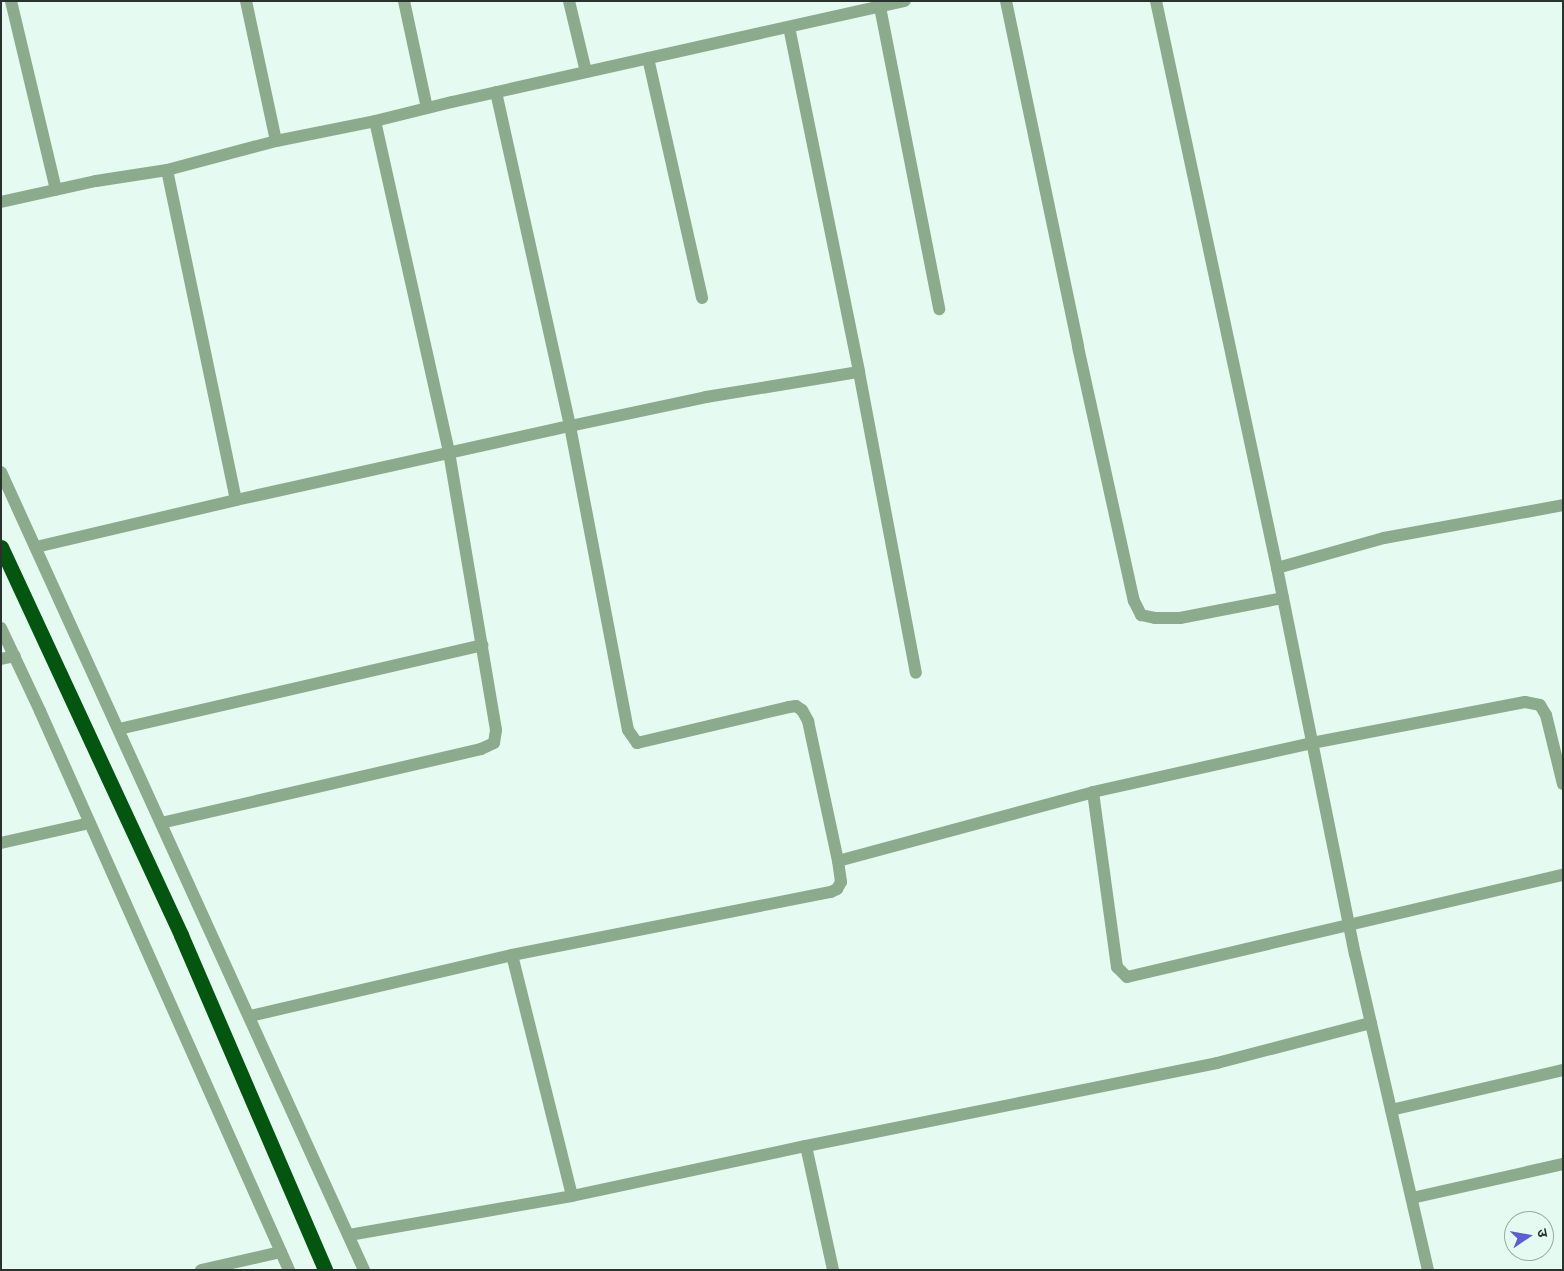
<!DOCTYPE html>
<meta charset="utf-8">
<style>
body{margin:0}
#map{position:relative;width:1564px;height:1271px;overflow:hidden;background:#e5faf0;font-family:Cabin,"Noto Sans Devanagari",sans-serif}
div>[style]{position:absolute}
.minor>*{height:12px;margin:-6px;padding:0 6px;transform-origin:6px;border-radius:6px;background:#8cab8c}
.highway>*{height:15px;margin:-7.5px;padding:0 7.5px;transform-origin:7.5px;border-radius:7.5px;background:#045510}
span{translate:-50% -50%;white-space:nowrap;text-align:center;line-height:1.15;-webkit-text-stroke:5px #e5faf0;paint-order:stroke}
.frame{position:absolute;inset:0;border:2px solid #2a322e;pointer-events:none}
.north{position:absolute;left:1504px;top:1211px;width:50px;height:50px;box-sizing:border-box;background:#e5faf0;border:1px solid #9aaaa2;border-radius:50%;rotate:78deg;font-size:14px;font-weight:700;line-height:20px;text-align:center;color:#2a322e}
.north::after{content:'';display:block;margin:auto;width:18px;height:22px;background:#5f5dd5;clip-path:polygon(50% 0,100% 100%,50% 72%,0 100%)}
</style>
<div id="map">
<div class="minor">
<i style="left:11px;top:1px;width:194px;rotate:76.6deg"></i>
<i style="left:246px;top:1px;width:143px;rotate:77.9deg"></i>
<i style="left:404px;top:1px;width:109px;rotate:77.9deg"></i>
<i style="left:569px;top:1px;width:73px;rotate:76.5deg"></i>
<i style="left:1006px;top:1px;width:353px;rotate:78.2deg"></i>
<i style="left:1078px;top:347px;width:260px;rotate:77.6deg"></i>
<i style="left:1134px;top:601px;width:16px;rotate:63deg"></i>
<i style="left:1141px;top:615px;width:14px;rotate:12deg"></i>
<i style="left:1155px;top:618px;width:25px"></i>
<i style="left:1180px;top:618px;width:105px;rotate:-11deg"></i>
<i style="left:1156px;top:1px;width:580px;rotate:77.95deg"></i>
<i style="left:1277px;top:568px;width:394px;rotate:78.6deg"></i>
<i style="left:1355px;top:954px;width:324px;rotate:77deg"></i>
<i style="left:880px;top:7px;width:308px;rotate:78.9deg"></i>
<i style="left:789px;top:27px;width:352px;rotate:78.5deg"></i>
<i style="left:859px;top:372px;width:306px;rotate:79.3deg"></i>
<i style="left:648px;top:58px;width:246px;rotate:77.3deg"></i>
<i style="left:496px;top:92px;width:342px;rotate:77.5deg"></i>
<i style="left:570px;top:426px;width:309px;rotate:79.2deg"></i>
<i style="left:628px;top:730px;width:16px;rotate:55deg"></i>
<i style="left:637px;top:743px;width:156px;rotate:-13.3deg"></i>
<i style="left:789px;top:707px;width:7px;rotate:-8deg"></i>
<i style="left:796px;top:706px;width:7px;rotate:34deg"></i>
<i style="left:802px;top:710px;width:13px;rotate:61deg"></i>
<i style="left:808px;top:721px;width:143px;rotate:77.9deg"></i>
<i style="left:167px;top:170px;width:337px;rotate:78.2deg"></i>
<i style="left:1px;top:202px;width:97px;rotate:-12.5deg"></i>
<i style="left:96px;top:181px;width:72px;rotate:-8.8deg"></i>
<i style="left:167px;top:170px;width:113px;rotate:-14.9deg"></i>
<i style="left:276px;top:141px;width:101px;rotate:-11.4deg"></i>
<i style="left:375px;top:121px;width:79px;rotate:-13.9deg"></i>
<i style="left:452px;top:102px;width:464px;rotate:-12.6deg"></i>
<i style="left:1px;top:472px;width:877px;rotate:65.54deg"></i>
<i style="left:36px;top:547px;width:205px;rotate:-13.2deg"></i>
<i style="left:236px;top:500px;width:342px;rotate:-12.5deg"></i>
<i style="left:570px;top:426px;width:139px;rotate:-12deg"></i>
<i style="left:706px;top:397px;width:155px;rotate:-9.3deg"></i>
<i style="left:1277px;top:568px;width:111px;rotate:-15.7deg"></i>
<i style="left:1384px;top:538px;width:182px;rotate:-10.4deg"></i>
<i style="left:1px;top:628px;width:92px;rotate:64.8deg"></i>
<i style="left:40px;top:711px;width:612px;rotate:65.99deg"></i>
<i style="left:1px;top:659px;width:14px;rotate:-12deg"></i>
<i style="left:119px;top:729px;width:373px;rotate:-13deg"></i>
<i style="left:1093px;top:792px;width:177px;rotate:82.2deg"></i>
<i style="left:1117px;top:967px;width:14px;rotate:45deg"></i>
<i style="left:1127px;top:977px;width:448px;rotate:-13.2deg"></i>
<i style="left:161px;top:823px;width:328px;rotate:-13deg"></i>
<i style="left:481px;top:749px;width:14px;rotate:-25deg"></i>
<i style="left:494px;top:743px;width:13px;rotate:-81deg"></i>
<i style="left:496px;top:730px;width:282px;rotate:-99.6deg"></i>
<i style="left:449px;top:452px;width:339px;rotate:-102.6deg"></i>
<i style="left:1px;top:843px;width:91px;rotate:-12.7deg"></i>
<i style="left:512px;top:955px;width:248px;rotate:76deg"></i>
<i style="left:250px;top:1016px;width:269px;rotate:-13.1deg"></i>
<i style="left:512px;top:955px;width:325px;rotate:-11.2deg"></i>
<i style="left:831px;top:892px;width:7px;rotate:-27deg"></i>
<i style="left:837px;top:889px;width:8px;rotate:-60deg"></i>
<i style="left:841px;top:882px;width:21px;rotate:-98deg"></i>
<i style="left:838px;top:861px;width:264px;rotate:-15.1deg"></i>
<i style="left:1093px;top:792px;width:224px;rotate:-12.6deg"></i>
<i style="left:1312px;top:743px;width:217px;rotate:-10.9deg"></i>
<i style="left:1525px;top:702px;width:15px;rotate:11deg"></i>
<i style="left:1540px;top:705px;width:12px;rotate:59deg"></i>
<i style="left:1546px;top:715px;width:71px;rotate:76.2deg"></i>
<i style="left:1391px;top:1110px;width:177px;rotate:-13.1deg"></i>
<i style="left:806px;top:1146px;width:127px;rotate:77.7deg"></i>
<i style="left:1412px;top:1198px;width:155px;rotate:-12.7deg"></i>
<i style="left:349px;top:1235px;width:226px;rotate:-9.9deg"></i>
<i style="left:572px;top:1196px;width:239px;rotate:-12.1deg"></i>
<i style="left:806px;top:1146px;width:419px;rotate:-11.4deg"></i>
<i style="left:1217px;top:1063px;width:159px;rotate:-14.6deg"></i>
<i style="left:201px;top:1270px;width:82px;rotate:-12.7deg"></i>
</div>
<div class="highway">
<i style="left:1px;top:547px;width:428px;rotate:65.1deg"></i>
<i style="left:181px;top:935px;width:365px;rotate:66.7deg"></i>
</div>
<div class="frame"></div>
<div class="north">उ</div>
</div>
